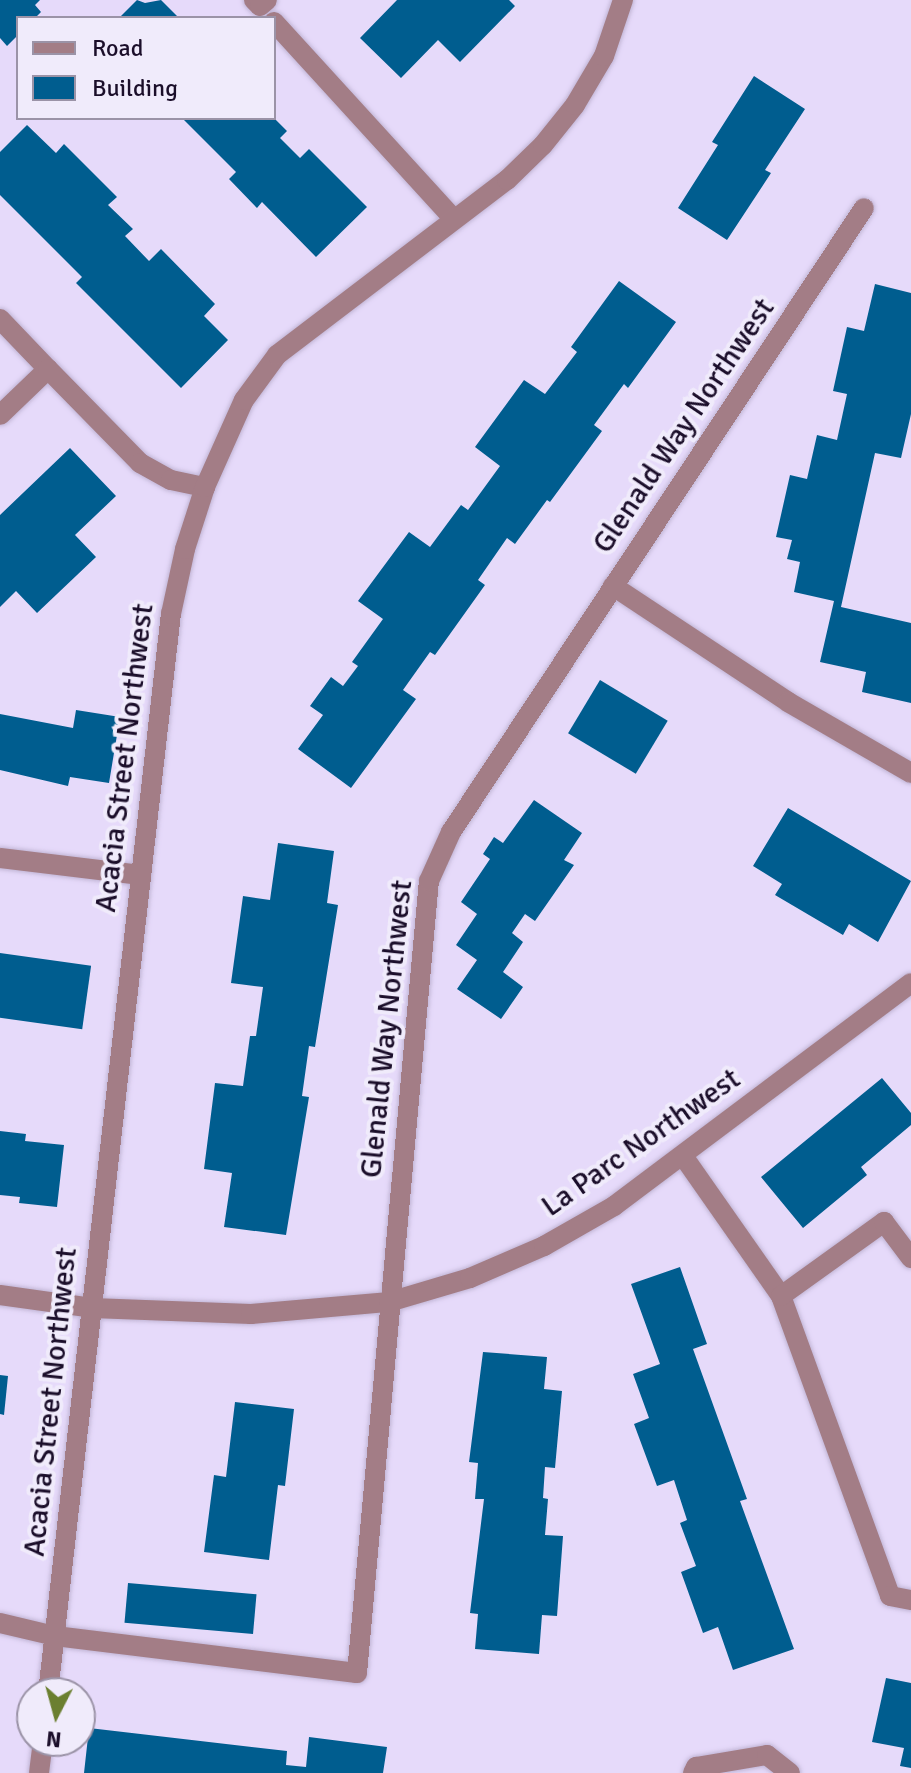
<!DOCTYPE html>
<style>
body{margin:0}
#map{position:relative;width:911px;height:1773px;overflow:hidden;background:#e6dafa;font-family:Signika,sans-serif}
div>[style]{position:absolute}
.building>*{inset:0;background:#005d8f;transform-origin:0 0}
.roads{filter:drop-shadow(0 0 2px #c1b5d5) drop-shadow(0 0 2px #c1b5d5)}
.minor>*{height:20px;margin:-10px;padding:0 10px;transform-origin:10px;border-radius:10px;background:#a37d86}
span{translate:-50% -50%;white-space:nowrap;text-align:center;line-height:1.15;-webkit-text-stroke:8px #f0ebfb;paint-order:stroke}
.street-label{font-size:30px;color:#1b0e2a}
.legend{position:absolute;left:16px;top:16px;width:260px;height:104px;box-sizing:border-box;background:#f0ebfb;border:2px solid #9b93a7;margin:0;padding:10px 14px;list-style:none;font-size:24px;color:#1b0e2a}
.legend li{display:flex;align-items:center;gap:16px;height:40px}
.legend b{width:40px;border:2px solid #9b93a7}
.north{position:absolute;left:16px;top:1677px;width:80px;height:80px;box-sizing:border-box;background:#f0ebfb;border:2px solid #9b93a7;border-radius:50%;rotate:186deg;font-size:22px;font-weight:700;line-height:32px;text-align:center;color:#1b0e2a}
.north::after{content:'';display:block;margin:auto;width:28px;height:36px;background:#6b7f30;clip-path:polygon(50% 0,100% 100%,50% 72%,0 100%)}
</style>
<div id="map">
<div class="building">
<i style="clip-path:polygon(0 0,40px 0,35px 5px,41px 12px,35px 18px,18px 18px,18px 35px,7px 46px,0 38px)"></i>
<i style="clip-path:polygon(137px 0,145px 3px,161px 0,179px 18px,119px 18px)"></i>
<i style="clip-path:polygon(397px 0,509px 0,515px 6px,460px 62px,438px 40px,401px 78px,360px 38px)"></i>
<i style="clip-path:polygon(754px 76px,805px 109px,765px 170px,771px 173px,727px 240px,678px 208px,718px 145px,712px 142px)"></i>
<i style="clip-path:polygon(182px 118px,274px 118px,287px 131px,280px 138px,300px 158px,309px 149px,367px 207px,316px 257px,262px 202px,257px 208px,229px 179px,236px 172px)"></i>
<i style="clip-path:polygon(27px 125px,56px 153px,64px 144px,117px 197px,108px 205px,133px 229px,125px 236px,149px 261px,161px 249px,215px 304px,204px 316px,228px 340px,181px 388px,76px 283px,82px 277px,0 195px,0 152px)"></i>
<i style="clip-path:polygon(619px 281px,676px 322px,628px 388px,624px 384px,594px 425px,602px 431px,550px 502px,547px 500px,515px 544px,507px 538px,478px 580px,485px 585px,435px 655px,430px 652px,403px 690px,416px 699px,351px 788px,298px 749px,323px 715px,310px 706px,331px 677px,343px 686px,358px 666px,352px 662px,383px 619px,358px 601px,409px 532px,430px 547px,461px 505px,468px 510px,500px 466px,475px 447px,524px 380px,545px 394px,577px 352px,571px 347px)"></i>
<i style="clip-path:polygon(875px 284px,911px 293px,911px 414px,901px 458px,875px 453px,841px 607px,911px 623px,911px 703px,862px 692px,866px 672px,820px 662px,834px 601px,794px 592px,800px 562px,787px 559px,792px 540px,776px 537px,790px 475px,807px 479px,817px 435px,837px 440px,847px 394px,833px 391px,847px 327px,864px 331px)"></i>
<i style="clip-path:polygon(70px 448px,116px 496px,75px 535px,96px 557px,37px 613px,16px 591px,0 607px,0 515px)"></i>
<i style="left:600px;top:680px;width:79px;height:62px;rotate:31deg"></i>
<i style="clip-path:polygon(76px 710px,120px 717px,109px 783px,70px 777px,68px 786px,0 770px,0 714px,73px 728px)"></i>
<i style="clip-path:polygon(534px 800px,582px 833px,564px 860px,574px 865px,535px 921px,525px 914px,512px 933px,523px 942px,503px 972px,523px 987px,501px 1019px,457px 989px,477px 960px,456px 945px,477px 914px,461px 902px,490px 859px,483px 854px,494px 837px,503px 843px)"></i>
<i style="clip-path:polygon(788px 808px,911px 881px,878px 942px,849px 924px,843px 935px,775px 895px,782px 884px,753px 866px)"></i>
<i style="clip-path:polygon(278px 843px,334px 851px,327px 903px,338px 905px,315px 1047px,309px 1046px,302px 1096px,309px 1097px,286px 1235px,224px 1227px,232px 1173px,204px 1169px,215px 1083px,243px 1086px,250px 1036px,256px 1036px,263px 987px,231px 983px,243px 896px,270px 900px)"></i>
<i style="left:0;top:953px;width:92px;height:64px;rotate:8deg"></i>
<i style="clip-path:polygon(882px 1078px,911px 1113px,911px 1125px,861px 1167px,867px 1175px,803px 1228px,761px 1177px)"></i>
<i style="clip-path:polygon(0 1131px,26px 1134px,25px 1141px,64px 1145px,57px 1207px,19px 1203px,20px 1197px,0 1195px)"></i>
<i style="clip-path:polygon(680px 1267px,707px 1344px,693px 1349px,747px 1499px,740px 1501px,794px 1649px,733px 1670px,718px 1627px,703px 1633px,681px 1572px,696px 1566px,680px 1523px,687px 1520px,674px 1480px,657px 1486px,634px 1424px,649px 1418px,633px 1374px,660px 1364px,631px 1284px)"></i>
<i style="clip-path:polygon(483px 1352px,547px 1357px,544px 1389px,562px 1391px,555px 1468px,545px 1467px,543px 1498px,548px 1499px,545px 1535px,563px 1536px,557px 1616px,542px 1615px,539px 1654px,475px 1649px,478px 1614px,470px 1613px,484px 1499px,475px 1499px,478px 1463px,469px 1462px)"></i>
<i style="clip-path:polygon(0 1375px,8px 1376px,4px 1415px,0 1414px)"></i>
<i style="clip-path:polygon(235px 1402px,294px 1409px,285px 1486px,278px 1485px,269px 1560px,204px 1552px,214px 1475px,226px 1477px)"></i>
<i style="left:128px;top:1583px;width:129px;height:40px;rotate:5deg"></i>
<i style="clip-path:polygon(886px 1678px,911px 1683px,911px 1768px,900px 1766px,904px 1748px,872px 1742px)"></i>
<i style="clip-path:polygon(89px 1728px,287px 1751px,286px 1765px,306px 1767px,309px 1737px,387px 1747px,383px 1773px,84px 1773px)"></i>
</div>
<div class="roads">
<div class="minor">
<i style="left:254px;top:0;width:8px;rotate:45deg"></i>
<i style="left:260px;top:6px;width:9px;rotate:-41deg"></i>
<i style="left:274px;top:22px;width:267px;rotate:47.6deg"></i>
<i style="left:0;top:319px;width:69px;rotate:46.2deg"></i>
<i style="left:48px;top:369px;width:66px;rotate:136.2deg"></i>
<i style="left:48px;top:369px;width:132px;rotate:45.6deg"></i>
<i style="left:140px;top:463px;width:35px;rotate:29deg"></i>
<i style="left:171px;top:480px;width:35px;rotate:12deg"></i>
<i style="left:613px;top:586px;width:210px;rotate:33.5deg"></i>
<i style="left:788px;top:702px;width:142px;rotate:30deg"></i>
<i style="left:0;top:858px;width:142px;rotate:6.9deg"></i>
<i style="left:683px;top:1156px;width:171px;rotate:55deg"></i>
<i style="left:781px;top:1296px;width:319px;rotate:70deg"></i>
<i style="left:890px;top:1596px;width:21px;rotate:11deg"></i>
<i style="left:0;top:1295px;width:93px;rotate:8deg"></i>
<i style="left:92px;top:1308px;width:159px;rotate:2.2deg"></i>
<i style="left:251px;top:1314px;width:139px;rotate:-5deg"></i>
<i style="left:389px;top:1302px;width:84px;rotate:-16.5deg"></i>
<i style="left:470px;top:1278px;width:81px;rotate:-23.4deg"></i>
<i style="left:544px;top:1246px;width:81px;rotate:-29.7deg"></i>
<i style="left:614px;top:1206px;width:371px;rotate:-36.9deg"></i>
<i style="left:781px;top:1296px;width:127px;rotate:-35.7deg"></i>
<i style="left:884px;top:1222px;width:45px;rotate:53.1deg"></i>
<i style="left:0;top:1623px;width:57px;rotate:13.3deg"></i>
<i style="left:55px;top:1636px;width:304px;rotate:7deg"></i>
<i style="left:357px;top:1673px;width:795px;rotate:-84.81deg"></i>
<i style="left:429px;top:881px;width:54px;rotate:-65.8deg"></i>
<i style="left:451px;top:832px;width:748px;rotate:-56.5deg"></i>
<i style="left:48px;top:1693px;width:1086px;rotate:-83.5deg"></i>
<i style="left:171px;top:614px;width:66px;rotate:-77.8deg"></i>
<i style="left:185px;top:549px;width:65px;rotate:-72.1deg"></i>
<i style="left:205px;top:487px;width:95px;rotate:-65.9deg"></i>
<i style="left:244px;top:400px;width:56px;rotate:-53.7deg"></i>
<i style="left:277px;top:355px;width:289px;rotate:-37.3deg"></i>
<i style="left:507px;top:180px;width:50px;rotate:-44.2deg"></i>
<i style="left:543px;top:145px;width:51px;rotate:-51.3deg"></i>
<i style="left:575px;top:105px;width:57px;rotate:-59.4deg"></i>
<i style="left:604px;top:56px;width:59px;rotate:-71.3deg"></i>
<i style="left:39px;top:1773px;width:32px;rotate:-83deg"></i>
<i style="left:693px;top:1773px;width:7px;rotate:-63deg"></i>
<i style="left:696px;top:1767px;width:72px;rotate:-9.6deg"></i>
<i style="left:767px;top:1755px;width:29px;rotate:38deg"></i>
</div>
</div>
<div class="street-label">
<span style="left:684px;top:426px;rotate:-56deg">Glenald Way Northwest</span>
<span style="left:125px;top:758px;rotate:-83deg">Acacia Street Northwest</span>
<span style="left:387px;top:1029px;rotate:-84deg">Glenald Way Northwest</span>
<span style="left:641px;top:1143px;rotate:-35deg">La Parc Northwest</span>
<span style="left:51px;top:1402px;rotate:-84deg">Acacia Street Northwest</span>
</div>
<ul class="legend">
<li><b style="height:10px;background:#a37d86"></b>Road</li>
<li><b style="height:22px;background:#005d8f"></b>Building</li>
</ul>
<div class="north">N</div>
</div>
